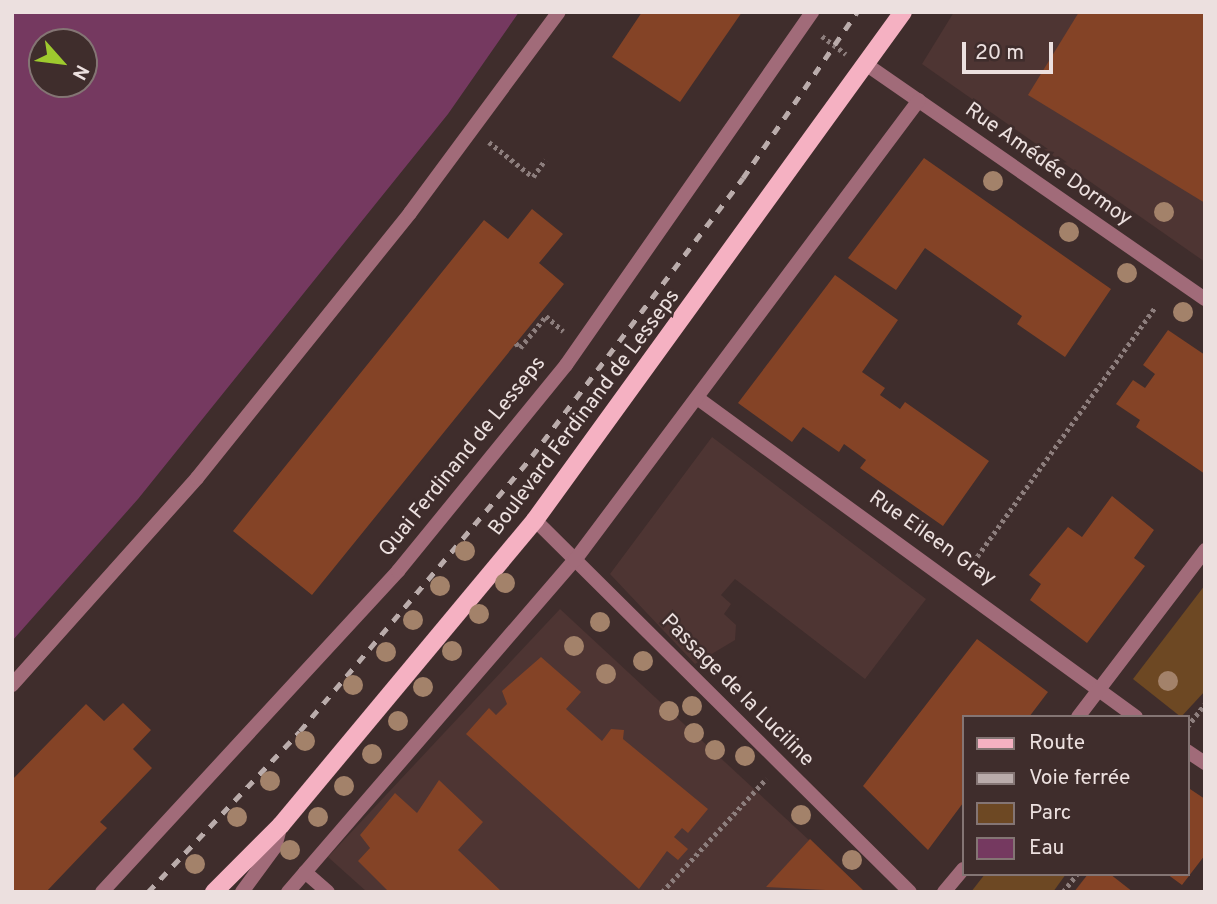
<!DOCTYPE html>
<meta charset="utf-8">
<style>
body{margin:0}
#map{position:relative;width:1217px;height:904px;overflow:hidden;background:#3f2d2c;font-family:Overpass,sans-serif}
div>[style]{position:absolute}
.built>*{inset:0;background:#4e3533}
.green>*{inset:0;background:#6d4823}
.water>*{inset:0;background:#753960}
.building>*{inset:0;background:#844326}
.path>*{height:4.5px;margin-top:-2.25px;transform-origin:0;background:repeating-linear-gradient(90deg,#8d7e7d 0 3.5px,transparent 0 7px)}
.service>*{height:14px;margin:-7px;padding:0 7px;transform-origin:7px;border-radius:7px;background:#a16b79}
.pedestrian>*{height:14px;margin:-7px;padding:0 7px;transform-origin:7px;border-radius:7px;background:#a16b79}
.minor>*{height:14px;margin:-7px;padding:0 7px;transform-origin:7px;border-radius:7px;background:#a16b79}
.tertiary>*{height:14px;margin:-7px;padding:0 7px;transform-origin:7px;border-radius:7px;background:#a16b79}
.primary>*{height:18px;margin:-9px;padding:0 9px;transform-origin:9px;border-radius:9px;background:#f5b1c2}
.rail>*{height:5px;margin-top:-2.5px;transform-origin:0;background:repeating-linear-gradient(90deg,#baacab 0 9px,transparent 0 18px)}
.trees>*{width:20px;height:20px;margin:-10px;border-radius:50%;background:#a3826a}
span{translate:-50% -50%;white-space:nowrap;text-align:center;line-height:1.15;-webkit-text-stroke:5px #3f2d2c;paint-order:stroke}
.street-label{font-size:21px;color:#ece0df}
.frame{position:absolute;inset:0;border:14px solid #ece0df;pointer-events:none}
.legend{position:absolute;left:962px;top:715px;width:228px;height:161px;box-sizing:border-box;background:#3f2d2c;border:2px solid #847574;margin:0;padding:9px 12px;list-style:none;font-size:21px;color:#ece0df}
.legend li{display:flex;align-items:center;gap:14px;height:35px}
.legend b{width:35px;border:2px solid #847574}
.north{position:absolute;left:28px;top:28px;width:70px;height:70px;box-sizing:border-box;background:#3f2d2c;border:2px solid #847574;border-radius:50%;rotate:118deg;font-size:19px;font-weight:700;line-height:28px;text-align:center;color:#ece0df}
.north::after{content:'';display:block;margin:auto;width:24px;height:32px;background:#9eca2e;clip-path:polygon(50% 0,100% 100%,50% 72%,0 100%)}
.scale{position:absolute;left:962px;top:42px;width:91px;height:32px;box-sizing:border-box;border:4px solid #ece0df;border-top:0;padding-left:9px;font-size:21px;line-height:24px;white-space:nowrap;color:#ece0df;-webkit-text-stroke:5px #3f2d2c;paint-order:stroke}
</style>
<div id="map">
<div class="built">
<i style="clip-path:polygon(954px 12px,1205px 12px,1205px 262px,922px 64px)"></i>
<i style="clip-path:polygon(712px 437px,926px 599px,865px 679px,735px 579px,721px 595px,731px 604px,724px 614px,736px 625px,735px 640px,695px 664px,610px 574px)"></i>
<i style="clip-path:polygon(560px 609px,865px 892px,367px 892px,328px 857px)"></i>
</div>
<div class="green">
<i style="clip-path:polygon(1205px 585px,1205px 691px,1181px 717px,1133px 679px)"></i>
<i style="clip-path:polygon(985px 874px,1066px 874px,1053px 892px,971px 892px)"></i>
</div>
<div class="water">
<i style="clip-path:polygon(evenodd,12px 12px,519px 12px,448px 114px,138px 499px,12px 641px,12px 12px,42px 42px,84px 42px,84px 84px,42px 84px,42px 42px)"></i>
</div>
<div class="building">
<i style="clip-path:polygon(642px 12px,742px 12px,680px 102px,612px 57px)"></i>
<i style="clip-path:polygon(1079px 12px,1205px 12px,1205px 203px,1028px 95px)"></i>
<i style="clip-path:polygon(924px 158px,1111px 289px,1065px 357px,1017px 324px,1022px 316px,925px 248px,896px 290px,848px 258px)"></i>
<i style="clip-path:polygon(532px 209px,563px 234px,539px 263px,564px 284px,312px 595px,233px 531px,484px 220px,508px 239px)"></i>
<i style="clip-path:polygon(835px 275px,898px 320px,862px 372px,885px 388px,880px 395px,900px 409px,905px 402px,989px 461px,943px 526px,860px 468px,866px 460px,844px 444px,839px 452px,803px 427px,792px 442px,738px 403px)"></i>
<i style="clip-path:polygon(1168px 330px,1205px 355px,1205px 474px,1136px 427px,1140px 420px,1116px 404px,1133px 380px,1145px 388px,1155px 374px,1143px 365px)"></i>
<i style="clip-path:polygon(1112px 496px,1154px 530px,1134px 558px,1145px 566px,1087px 643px,1030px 600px,1041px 584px,1029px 575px,1068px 527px,1082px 537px)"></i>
<i style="clip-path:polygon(977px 639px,1048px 692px,1029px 717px,963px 717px,963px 803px,928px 850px,863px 786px)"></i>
<i style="clip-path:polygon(541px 657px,581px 692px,566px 709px,602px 741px,611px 729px,624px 730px,623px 739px,708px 809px,688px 833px,682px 828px,674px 837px,688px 849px,678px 860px,667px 851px,639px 889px,466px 734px,489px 708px,496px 715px,507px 704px,502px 691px)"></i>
<i style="clip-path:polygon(123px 703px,151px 730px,133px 749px,152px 768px,100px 822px,107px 828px,46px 892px,12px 892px,12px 780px,86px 704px,104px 721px)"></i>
<i style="clip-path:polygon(439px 780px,483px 822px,458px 850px,502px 892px,389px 892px,358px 861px,370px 848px,360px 835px,395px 793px,417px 813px)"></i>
<i style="clip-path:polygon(1187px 787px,1205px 799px,1205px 855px,1182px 885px,1167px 874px,1187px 874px)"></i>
<i style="clip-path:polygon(810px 839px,865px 892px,766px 887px)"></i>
<i style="clip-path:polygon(1088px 874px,1110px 874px,1133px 892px,1074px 892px)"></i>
</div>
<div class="path">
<i style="left:822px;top:36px;width:30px;rotate:37deg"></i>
<i style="left:489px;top:142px;width:56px;rotate:38.5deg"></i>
<i style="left:533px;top:177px;width:21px;rotate:-55deg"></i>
<i style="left:516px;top:343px;width:6px;rotate:51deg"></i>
<i style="left:520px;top:348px;width:41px;rotate:-50.9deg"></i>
<i style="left:546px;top:316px;width:23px;rotate:41deg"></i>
<i style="left:969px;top:568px;width:320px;rotate:-54.5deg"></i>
<i style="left:1187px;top:727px;width:29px;rotate:-52deg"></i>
<i style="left:662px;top:892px;width:154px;rotate:-47.4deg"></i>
<i style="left:1063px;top:892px;width:23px;rotate:-52deg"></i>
</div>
<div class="service">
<i style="left:102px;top:892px;width:437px;rotate:-47.3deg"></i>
<i style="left:398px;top:571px;width:266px;rotate:-50.8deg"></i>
<i style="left:566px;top:365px;width:430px;rotate:-55.1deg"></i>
</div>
<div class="pedestrian">
<i style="left:700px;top:400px;width:539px;rotate:36.02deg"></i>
<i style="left:12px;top:685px;width:278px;rotate:-48.2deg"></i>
<i style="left:197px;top:478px;width:340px;rotate:-51.2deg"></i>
<i style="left:410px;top:213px;width:250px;rotate:-53.5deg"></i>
<i style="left:1187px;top:751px;width:22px;rotate:34deg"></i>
</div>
<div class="minor">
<i style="left:867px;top:65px;width:411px;rotate:34.7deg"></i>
<i style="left:535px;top:520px;width:528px;rotate:44.77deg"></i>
<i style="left:1078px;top:717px;width:210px;rotate:-52.7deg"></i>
<i style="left:305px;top:872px;width:30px;rotate:41deg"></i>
<i style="left:288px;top:892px;width:439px;rotate:-49.2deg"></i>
<i style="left:575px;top:560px;width:574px;rotate:-53.21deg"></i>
<i style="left:944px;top:892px;width:30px;rotate:-50deg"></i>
</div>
<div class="tertiary">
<i style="left:242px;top:892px;width:56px;rotate:-53.7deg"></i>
<i style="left:275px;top:847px;width:23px;rotate:-75deg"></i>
</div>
<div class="primary">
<i style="left:214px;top:892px;width:95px;rotate:-45deg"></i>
<i style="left:281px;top:825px;width:397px;rotate:-50.2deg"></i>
<i style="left:535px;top:520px;width:627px;rotate:-54.08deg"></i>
</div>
<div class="rail">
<i style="left:148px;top:892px;width:221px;rotate:-46.6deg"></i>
<i style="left:300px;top:731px;width:360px;rotate:-49.8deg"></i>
<i style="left:532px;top:456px;width:349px;rotate:-52.8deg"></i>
<i style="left:743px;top:178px;width:201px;rotate:-55.5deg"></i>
</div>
<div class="trees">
<i style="left:993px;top:181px"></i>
<i style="left:1164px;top:212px"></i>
<i style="left:1069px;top:232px"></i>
<i style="left:1127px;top:273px"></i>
<i style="left:1183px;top:312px"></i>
<i style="left:465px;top:551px"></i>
<i style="left:505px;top:583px"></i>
<i style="left:440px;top:586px"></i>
<i style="left:479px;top:614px"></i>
<i style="left:413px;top:620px"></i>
<i style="left:600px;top:622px"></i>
<i style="left:574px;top:646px"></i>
<i style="left:452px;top:651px"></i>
<i style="left:386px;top:652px"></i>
<i style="left:643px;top:661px"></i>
<i style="left:606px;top:674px"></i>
<i style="left:1168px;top:681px"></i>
<i style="left:353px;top:685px"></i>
<i style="left:423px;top:687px"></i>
<i style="left:692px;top:706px"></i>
<i style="left:669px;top:711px"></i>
<i style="left:398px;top:721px"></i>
<i style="left:694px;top:733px"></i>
<i style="left:305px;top:741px"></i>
<i style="left:715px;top:750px"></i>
<i style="left:372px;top:754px"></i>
<i style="left:745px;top:756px"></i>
<i style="left:270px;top:781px"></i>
<i style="left:344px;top:786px"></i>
<i style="left:801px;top:815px"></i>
<i style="left:237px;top:817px"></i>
<i style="left:318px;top:817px"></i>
<i style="left:290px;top:850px"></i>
<i style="left:852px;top:860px"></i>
<i style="left:195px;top:864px"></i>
</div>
<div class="street-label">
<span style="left:1048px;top:165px;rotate:35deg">Rue Amédée Dormoy</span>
<span style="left:585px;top:413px;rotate:-53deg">Boulevard Ferdinand de Lesseps</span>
<span style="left:463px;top:457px;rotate:-51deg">Quai Ferdinand de Lesseps</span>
<span style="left:932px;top:539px;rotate:35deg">Rue Eileen Gray</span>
<span style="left:737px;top:691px;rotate:45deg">Passage de la Luciline</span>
</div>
<div class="frame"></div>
<ul class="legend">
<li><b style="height:9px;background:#f5b1c2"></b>Route</li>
<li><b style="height:9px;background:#baacab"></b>Voie ferrée</li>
<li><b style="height:19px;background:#6d4823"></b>Parc</li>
<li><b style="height:19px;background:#753960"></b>Eau</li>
</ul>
<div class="north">N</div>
<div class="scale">20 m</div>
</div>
